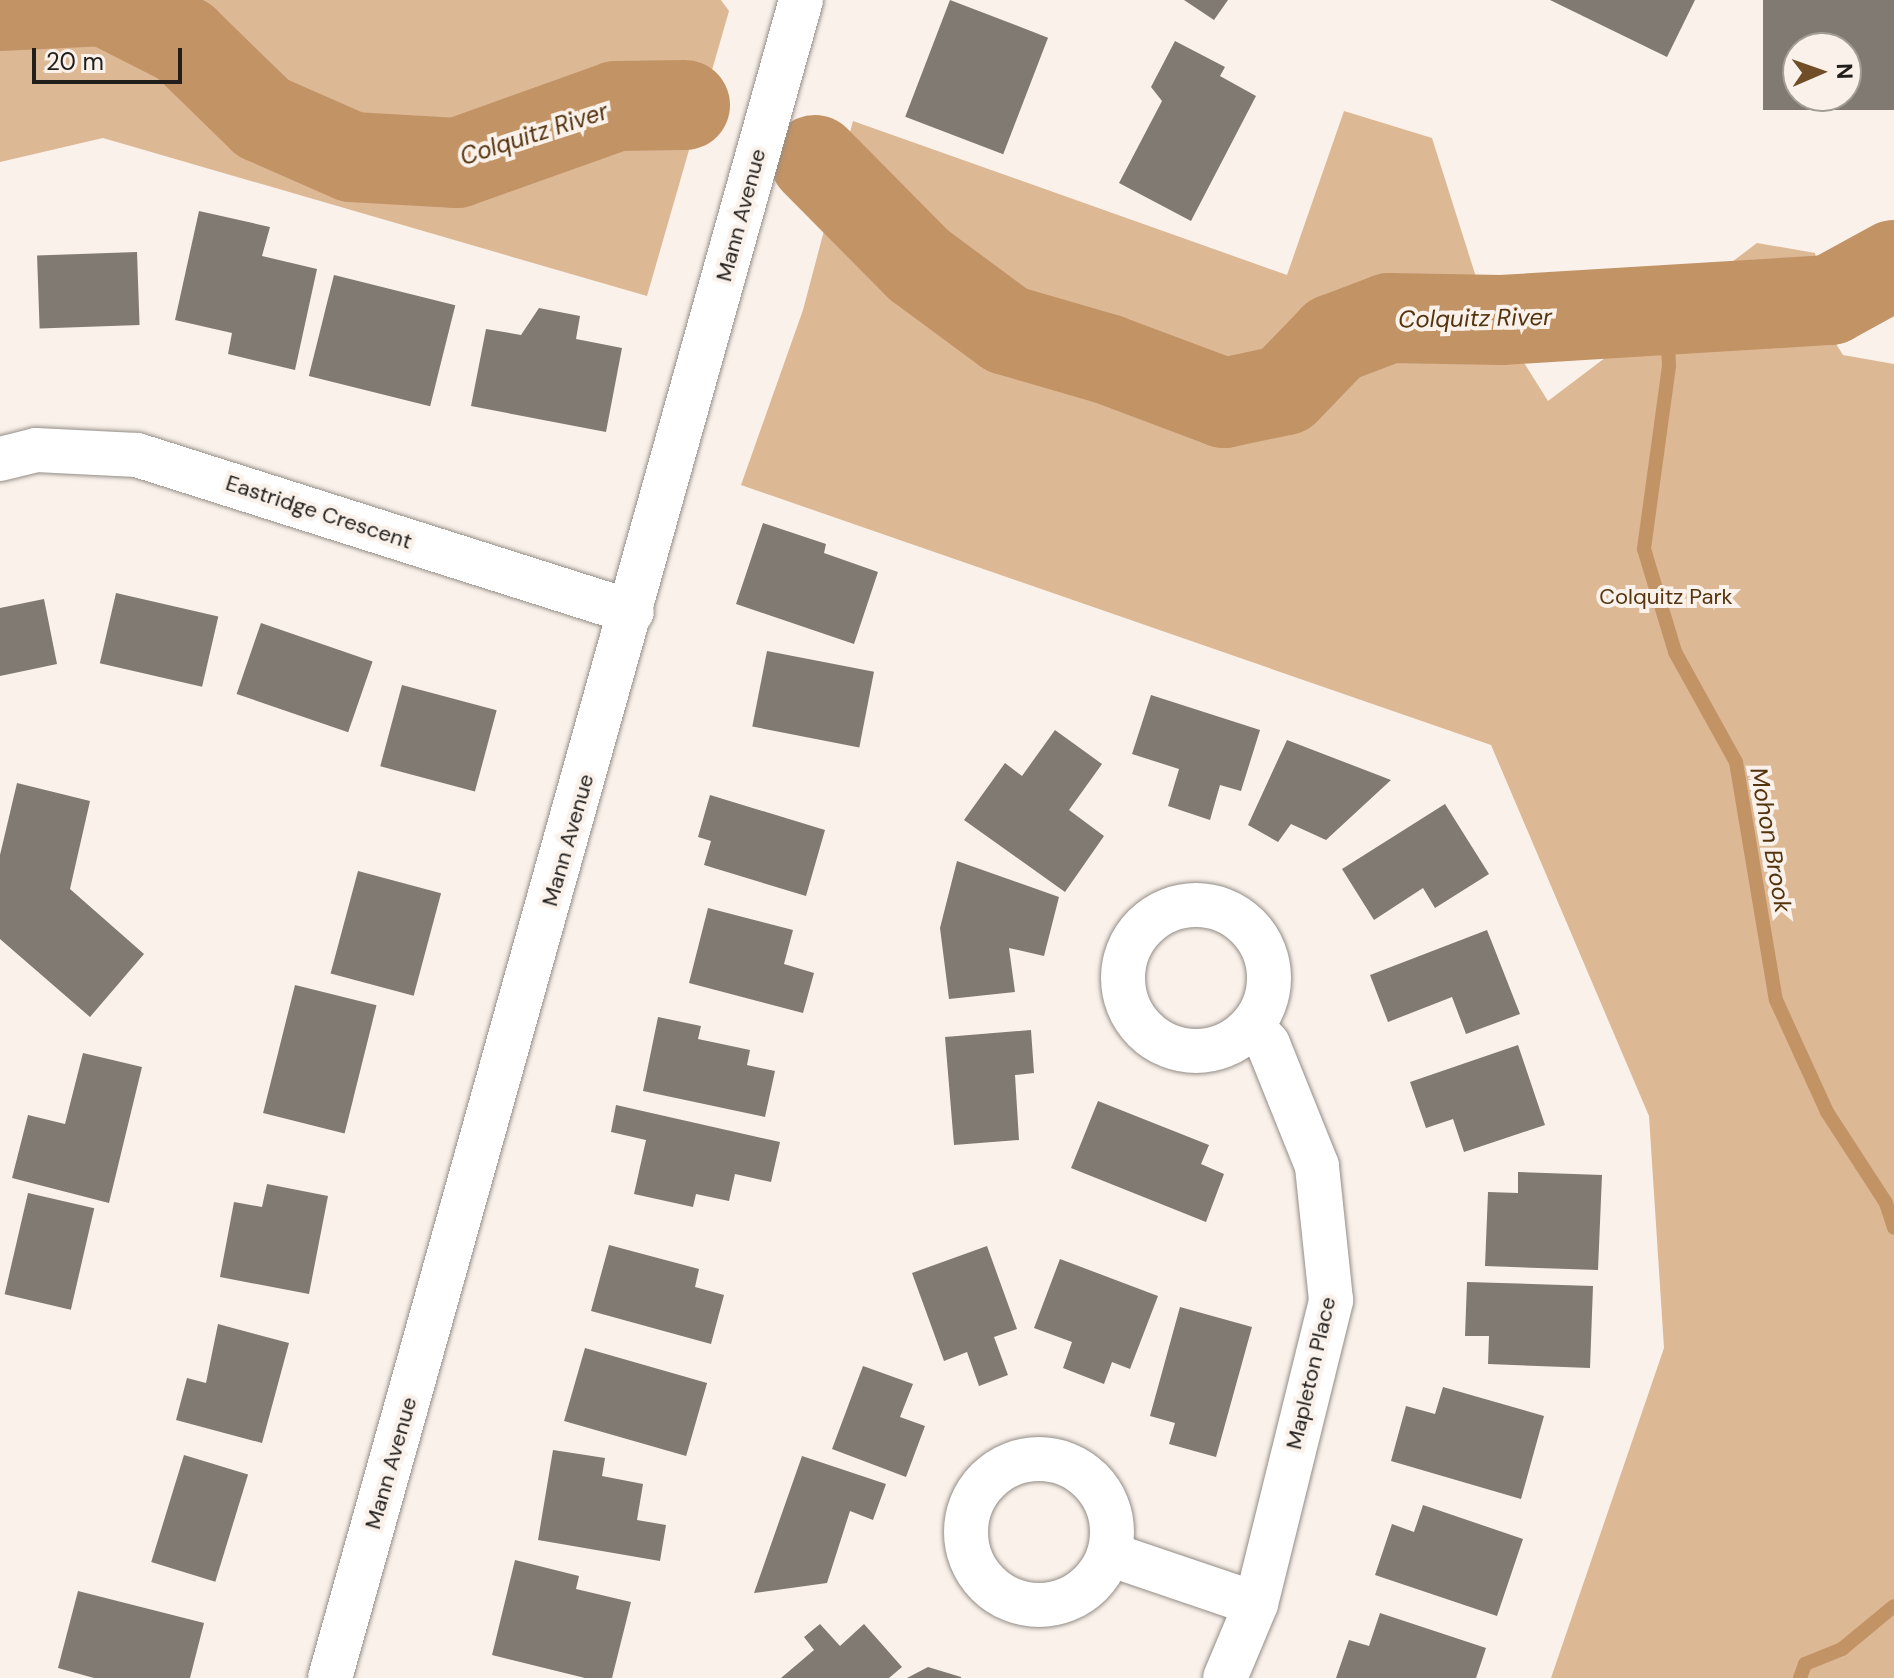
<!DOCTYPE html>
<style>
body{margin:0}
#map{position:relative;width:1894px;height:1678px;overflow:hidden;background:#f9f1ea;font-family:"DM Sans",sans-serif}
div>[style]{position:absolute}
.green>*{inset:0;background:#ddb895}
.stream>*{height:14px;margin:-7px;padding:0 7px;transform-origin:7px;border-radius:7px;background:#c29365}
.river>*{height:90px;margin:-45px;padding:0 45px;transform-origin:45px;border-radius:45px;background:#c29365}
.building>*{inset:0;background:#807a73;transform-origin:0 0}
.roads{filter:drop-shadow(0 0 2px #948d87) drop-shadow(0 0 2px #948d87)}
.street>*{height:44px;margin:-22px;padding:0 22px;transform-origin:22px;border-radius:22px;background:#fff}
.street>.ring{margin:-22px;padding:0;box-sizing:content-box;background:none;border:44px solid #fff;border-radius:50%}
.secondary>*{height:44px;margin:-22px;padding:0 22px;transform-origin:22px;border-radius:22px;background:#fff}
span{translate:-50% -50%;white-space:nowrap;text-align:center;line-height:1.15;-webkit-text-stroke:8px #f9f1ea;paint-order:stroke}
.street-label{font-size:22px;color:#211e1c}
.park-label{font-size:22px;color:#563510}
.water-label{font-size:24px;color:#54330f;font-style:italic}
.north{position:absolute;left:1782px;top:32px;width:80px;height:80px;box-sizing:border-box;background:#f9f1ea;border:2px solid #a39d98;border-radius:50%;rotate:88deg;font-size:22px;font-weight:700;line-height:32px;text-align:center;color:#211e1c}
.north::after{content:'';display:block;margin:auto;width:28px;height:36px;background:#724e28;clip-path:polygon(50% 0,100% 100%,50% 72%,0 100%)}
.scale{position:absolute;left:32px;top:48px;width:150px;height:36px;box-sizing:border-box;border:4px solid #211e1c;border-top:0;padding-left:10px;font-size:24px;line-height:28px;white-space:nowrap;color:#211e1c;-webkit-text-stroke:6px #f9f1ea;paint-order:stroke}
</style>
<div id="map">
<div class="green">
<i style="clip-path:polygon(0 0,721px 0,729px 11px,647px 296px,103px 138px,0 162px)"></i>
<i style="clip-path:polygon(1344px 111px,1432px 138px,1482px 296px,1548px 401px,1757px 243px,1815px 253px,1833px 339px,1843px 355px,1894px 364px,1894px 1678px,1551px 1678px,1664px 1348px,1649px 1116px,1491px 745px,741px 485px,803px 310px,853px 121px,1287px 275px)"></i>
</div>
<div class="stream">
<i style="left:1666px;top:306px;width:60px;rotate:87.1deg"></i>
<i style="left:1669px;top:366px;width:185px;rotate:97.8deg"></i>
<i style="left:1644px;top:549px;width:108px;rotate:73.2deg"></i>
<i style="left:1675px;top:652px;width:126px;rotate:61deg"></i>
<i style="left:1736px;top:762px;width:241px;rotate:80.5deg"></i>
<i style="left:1776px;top:1000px;width:123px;rotate:65.5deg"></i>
<i style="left:1827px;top:1112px;width:108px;rotate:57deg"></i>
<i style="left:1886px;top:1203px;width:26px;rotate:72deg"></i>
<i style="left:1800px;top:1678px;width:15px;rotate:-70deg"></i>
<i style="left:1805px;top:1664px;width:40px;rotate:-22deg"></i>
<i style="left:1842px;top:1649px;width:67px;rotate:-39.6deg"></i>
</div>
<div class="river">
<i style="left:0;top:6px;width:105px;rotate:-2.7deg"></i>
<i style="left:105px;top:1px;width:89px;rotate:26.9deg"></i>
<i style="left:184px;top:41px;width:110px;rotate:44.3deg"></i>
<i style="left:263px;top:118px;width:97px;rotate:23.7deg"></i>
<i style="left:352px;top:157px;width:105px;rotate:3.3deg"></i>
<i style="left:457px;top:163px;width:169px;rotate:-19.7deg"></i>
<i style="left:616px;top:106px;width:69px;rotate:-0.8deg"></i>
<i style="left:815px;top:160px;width:148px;rotate:45.3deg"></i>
<i style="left:919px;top:265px;width:109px;rotate:36.5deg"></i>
<i style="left:1007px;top:330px;width:104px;rotate:16.2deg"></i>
<i style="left:1107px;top:359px;width:125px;rotate:20.6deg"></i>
<i style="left:1224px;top:403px;width:62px;rotate:-12deg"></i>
<i style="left:1285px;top:390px;width:71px;rotate:-46.1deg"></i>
<i style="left:1334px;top:339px;width:59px;rotate:-20.9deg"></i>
<i style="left:1389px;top:318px;width:113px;rotate:1deg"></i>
<i style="left:1502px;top:320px;width:329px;rotate:-3.5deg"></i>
<i style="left:1830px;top:300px;width:73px;rotate:-28.7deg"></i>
</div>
<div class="building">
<i style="left:950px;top:0;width:105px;height:125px;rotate:21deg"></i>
<i style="clip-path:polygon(1184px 0,1228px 0,1214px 20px)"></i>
<i style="clip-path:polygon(1550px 0,1695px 0,1667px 57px)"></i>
<i style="clip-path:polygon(evenodd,1763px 0,1894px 0,1894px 110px,1763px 110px,1763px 0,1798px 48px,1846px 48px,1846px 96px,1798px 96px,1798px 48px)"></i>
<i style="clip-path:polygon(1175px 41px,1225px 67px,1220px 76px,1256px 96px,1191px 221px,1119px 183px,1162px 101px,1151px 87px)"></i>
<i style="clip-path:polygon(199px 211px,270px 227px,262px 256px,317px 269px,295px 370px,228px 354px,232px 333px,175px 320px)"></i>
<i style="left:137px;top:252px;width:73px;height:100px;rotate:88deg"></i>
<i style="left:334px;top:275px;width:125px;height:104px;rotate:14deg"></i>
<i style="clip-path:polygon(539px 308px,580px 316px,576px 339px,622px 348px,606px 432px,471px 406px,486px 329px,521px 335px)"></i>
<i style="clip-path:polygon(763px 523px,826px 544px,824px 553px,878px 572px,854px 644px,736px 604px)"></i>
<i style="left:116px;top:593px;width:105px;height:72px;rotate:13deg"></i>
<i style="clip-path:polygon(44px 599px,57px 664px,0 676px,0 608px)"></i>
<i style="left:261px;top:623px;width:118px;height:75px;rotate:19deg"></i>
<i style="left:767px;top:651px;width:109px;height:77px;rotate:11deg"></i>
<i style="left:402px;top:685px;width:98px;height:84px;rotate:15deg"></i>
<i style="clip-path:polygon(1151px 695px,1260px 730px,1241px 791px,1220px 785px,1210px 820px,1168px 806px,1179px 769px,1132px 754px)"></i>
<i style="clip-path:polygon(1055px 730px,1102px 764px,1069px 810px,1104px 836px,1065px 892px,964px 820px,1005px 763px,1022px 776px)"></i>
<i style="clip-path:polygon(1287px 740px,1391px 780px,1326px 840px,1291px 824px,1278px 842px,1248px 825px)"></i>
<i style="clip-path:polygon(17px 783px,90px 801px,70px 889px,144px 954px,90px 1017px,0 939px,0 855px)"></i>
<i style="clip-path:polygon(710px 795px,825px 830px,806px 896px,704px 865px,711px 841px,698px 837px)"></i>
<i style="clip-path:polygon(1445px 804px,1489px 874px,1435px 908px,1423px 888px,1374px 920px,1342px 869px)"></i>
<i style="clip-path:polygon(957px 861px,1059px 897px,1044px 956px,1009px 948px,1015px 992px,949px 999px,940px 928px)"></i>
<i style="left:358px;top:871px;width:86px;height:106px;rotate:15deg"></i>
<i style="clip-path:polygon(708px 908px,793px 930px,784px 964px,814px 973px,803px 1013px,689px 983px)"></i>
<i style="clip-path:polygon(1487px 930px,1520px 1014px,1466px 1034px,1452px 997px,1388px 1022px,1370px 975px)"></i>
<i style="left:295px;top:985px;width:84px;height:132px;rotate:14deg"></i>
<i style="clip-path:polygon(658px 1017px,701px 1026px,698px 1039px,750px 1050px,747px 1065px,775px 1071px,765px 1117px,643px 1091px)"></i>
<i style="clip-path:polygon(1031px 1030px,1034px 1073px,1015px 1075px,1019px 1140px,954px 1145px,945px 1037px)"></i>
<i style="clip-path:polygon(1518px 1045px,1545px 1125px,1464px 1152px,1453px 1119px,1426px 1128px,1410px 1082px)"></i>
<i style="clip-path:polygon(83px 1053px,142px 1067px,109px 1203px,12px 1178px,28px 1115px,65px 1124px)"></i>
<i style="clip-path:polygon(1098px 1101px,1209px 1145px,1201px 1164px,1224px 1174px,1206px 1222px,1071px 1168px)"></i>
<i style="clip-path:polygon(616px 1105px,780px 1142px,771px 1182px,735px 1174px,729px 1201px,696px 1194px,693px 1207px,634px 1194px,646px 1140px,611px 1132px)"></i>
<i style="clip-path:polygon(1518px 1172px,1602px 1175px,1598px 1270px,1485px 1266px,1488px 1192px,1518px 1193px)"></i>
<i style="clip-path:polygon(267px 1184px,328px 1196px,309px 1294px,220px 1277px,234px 1202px,262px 1207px)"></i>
<i style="left:28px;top:1193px;width:68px;height:104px;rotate:13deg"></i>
<i style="clip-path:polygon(609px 1245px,699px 1269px,695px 1287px,724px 1295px,711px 1344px,591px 1311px)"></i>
<i style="clip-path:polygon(987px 1246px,1017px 1329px,994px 1337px,1008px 1375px,979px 1386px,967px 1352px,944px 1361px,912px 1273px)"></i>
<i style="clip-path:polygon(1060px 1259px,1158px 1296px,1130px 1369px,1112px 1362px,1104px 1384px,1063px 1368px,1072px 1342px,1034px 1328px)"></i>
<i style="clip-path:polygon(1467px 1282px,1593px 1286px,1590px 1368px,1488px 1364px,1489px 1336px,1465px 1336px)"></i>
<i style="clip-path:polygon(1180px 1307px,1252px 1327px,1216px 1457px,1169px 1444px,1175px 1423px,1150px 1416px)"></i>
<i style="clip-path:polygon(218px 1324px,289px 1343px,262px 1443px,176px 1420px,187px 1378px,206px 1383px)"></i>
<i style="left:585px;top:1348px;width:127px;height:76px;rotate:16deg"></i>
<i style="clip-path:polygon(863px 1366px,913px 1384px,900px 1417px,925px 1426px,906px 1477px,832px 1449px)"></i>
<i style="clip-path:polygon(1443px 1387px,1544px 1416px,1521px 1499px,1391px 1461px,1406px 1406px,1435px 1414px)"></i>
<i style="clip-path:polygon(553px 1450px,605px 1458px,602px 1476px,643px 1484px,637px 1520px,666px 1525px,660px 1561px,538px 1540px)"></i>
<i style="left:184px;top:1455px;width:67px;height:112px;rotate:17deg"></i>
<i style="clip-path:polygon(802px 1456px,886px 1484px,873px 1520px,850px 1511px,827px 1583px,754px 1593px)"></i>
<i style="clip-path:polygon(1423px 1505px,1523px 1539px,1497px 1616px,1375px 1575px,1392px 1524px,1414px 1532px)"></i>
<i style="clip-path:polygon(515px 1560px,579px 1576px,576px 1589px,631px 1602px,612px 1678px,585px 1678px,492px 1655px)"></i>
<i style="clip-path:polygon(78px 1591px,204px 1623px,190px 1678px,94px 1678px,58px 1668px)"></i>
<i style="clip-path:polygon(1380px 1613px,1486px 1648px,1476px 1678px,1336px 1678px,1349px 1640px,1369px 1646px)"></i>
<i style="clip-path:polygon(820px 1624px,840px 1646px,864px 1624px,902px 1667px,889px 1678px,781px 1678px,814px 1650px,804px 1637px)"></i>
<i style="clip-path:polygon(928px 1667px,961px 1677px,961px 1678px,907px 1678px)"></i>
</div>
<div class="roads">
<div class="street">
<i style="left:0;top:459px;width:37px;rotate:-14deg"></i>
<i style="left:36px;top:450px;width:101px;rotate:2.8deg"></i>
<i style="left:137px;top:455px;width:519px;rotate:17.6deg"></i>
<i class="ring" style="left:1123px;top:905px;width:102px;height:102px"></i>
<i class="ring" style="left:966px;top:1459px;width:102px;height:102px"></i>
<i style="left:1109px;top:1554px;width:155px;rotate:18.8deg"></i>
<i style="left:1225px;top:1678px;width:80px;rotate:-67.3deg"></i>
<i style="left:1256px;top:1604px;width:313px;rotate:-76.1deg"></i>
<i style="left:1331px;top:1300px;width:135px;rotate:-96deg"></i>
<i style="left:1317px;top:1166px;width:131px;rotate:-111.9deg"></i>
<i style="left:1268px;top:1044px;width:24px;rotate:-132deg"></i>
</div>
<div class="secondary">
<i style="left:330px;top:1678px;width:1743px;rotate:-74.32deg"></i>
</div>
</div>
<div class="street-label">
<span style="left:741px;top:215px;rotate:-75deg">Mann Avenue</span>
<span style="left:319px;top:512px;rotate:18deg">Eastridge Crescent</span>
<span style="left:568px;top:840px;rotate:-74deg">Mann Avenue</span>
<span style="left:1311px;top:1373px;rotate:-77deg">Mapleton Place</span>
<span style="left:391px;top:1463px;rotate:-74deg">Mann Avenue</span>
</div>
<div class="park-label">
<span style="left:1666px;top:597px">Colquitz Park</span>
</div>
<div class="water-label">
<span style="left:534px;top:134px;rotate:-18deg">Colquitz River</span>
<span style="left:1475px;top:318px;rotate:-1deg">Colquitz River</span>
<span style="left:1771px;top:840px;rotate:80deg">Mohon Brook</span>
</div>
<div class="north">N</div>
<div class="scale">20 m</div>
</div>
